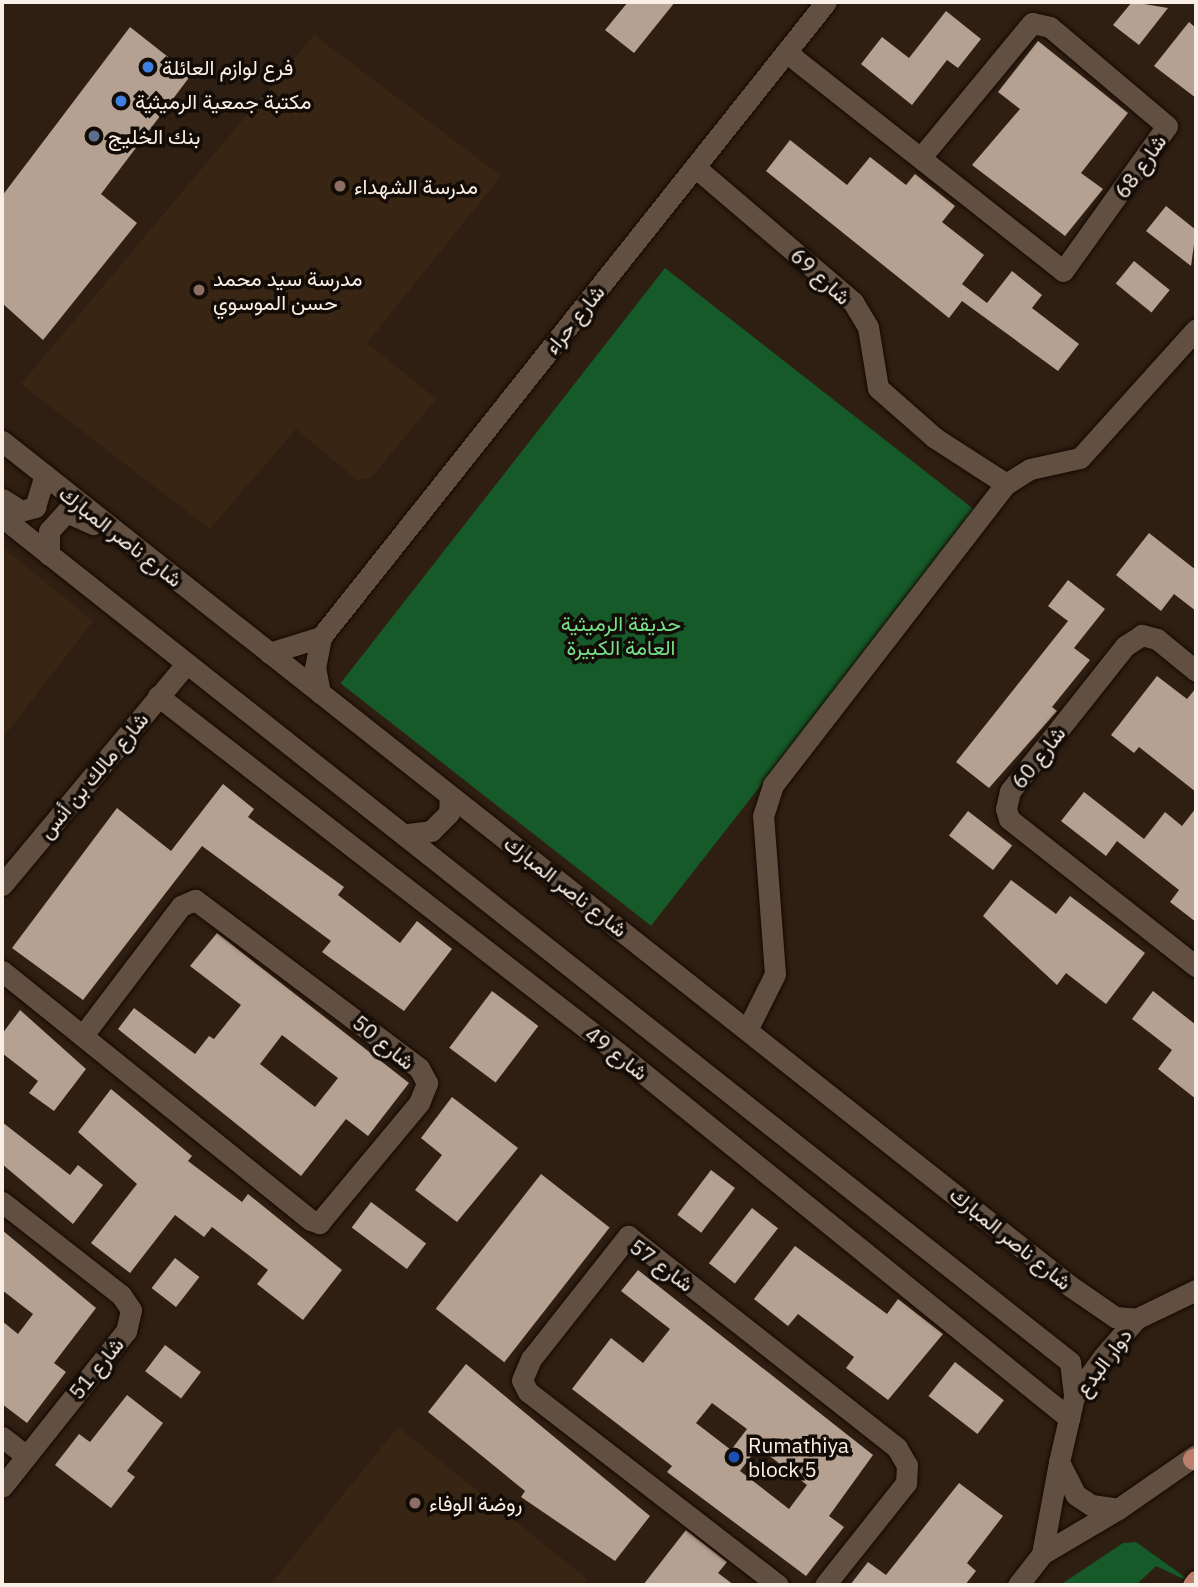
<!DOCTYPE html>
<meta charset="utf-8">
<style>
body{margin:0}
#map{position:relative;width:1198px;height:1587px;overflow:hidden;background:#2f1f13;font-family:"IBM Plex Sans",Vazirmatn,sans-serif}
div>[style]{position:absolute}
.built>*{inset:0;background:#392513}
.green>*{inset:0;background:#155a28;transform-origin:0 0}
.building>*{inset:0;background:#b5a191;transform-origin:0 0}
.roads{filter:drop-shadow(0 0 2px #160901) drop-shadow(0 0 2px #160901)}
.minor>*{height:21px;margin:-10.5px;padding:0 10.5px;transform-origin:10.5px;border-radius:10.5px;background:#615042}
.major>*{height:21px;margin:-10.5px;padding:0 10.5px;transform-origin:10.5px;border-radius:10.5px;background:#bb7e6d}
.dots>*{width:19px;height:19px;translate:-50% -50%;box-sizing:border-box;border:4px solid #120b06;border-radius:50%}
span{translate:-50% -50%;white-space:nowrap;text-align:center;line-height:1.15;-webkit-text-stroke:7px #120b06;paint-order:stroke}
.poi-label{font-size:21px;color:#faefe7}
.left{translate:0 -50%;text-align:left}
.street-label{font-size:21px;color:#faefe7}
.park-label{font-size:21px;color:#77e08a}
.frame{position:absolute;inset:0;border:4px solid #faefe7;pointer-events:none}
</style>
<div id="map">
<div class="built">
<i style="clip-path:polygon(314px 35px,501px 176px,367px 343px,436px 399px,371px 478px,357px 480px,296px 429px,210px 529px,21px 384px)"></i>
<i style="clip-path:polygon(2px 547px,93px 621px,2px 739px)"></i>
<i style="clip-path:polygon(398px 1427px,587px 1579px,582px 1585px,270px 1585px)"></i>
</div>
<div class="green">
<i style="left:665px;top:268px;width:394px;height:527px;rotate:38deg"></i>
<i style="clip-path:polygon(1136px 1542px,1196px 1585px,1156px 1566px,1136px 1585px,1060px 1585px,1123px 1543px)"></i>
</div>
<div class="building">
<i style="clip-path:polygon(628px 2px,675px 2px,634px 53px,605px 30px)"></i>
<i style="clip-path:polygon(1132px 2px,1168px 8px,1139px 45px,1113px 25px)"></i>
<i style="clip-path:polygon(946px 11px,981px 39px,958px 68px,947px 60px,912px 105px,861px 64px,882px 37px,909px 58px)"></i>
<i style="clip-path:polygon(1189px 22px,1196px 28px,1196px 98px,1154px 66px)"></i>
<i style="clip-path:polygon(130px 27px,191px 75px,101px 194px,137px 223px,43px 340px,2px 303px,2px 196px)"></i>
<i style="clip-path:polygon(1038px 41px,1128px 113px,1081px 173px,1103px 189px,1065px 236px,972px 165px,1020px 109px,998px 92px)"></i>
<i style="clip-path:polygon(790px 140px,847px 185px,870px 157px,906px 185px,915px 174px,955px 206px,942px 222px,984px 255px,962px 284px,987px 303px,1012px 271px,1042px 295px,1032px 308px,1079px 344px,1058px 371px,962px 301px,949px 318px,766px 171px)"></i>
<i style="clip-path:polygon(1166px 206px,1196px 230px,1191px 266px,1146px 231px)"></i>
<i style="left:1134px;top:261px;width:46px;height:29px;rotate:39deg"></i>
<i style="clip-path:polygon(1149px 533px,1196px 570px,1196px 611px,1174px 594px,1161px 611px,1116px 575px)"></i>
<i style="clip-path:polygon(1068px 580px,1105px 609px,1074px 648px,1090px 660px,1052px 707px,1057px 711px,989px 788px,956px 762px,1068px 621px,1048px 606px)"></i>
<i style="clip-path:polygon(1157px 676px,1187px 699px,1196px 688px,1196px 792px,1139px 747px,1134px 753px,1111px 735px)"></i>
<i style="clip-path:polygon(223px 784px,254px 809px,248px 817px,344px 887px,338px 895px,400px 943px,417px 921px,452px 949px,404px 1011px,322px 952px,331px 941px,202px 846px,83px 1000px,12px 948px,117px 808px,171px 851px)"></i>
<i style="clip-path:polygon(1084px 792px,1144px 839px,1165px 812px,1182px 826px,1196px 808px,1196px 922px,1170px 902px,1179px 890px,1117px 841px,1106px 856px,1061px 821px)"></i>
<i style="left:968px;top:811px;width:56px;height:31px;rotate:38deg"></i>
<i style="clip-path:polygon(1011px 880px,1056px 914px,1070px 896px,1145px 953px,1106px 1004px,1066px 973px,1057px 985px,983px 916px)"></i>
<i style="clip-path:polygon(evenodd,217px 933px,409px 1083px,368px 1136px,346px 1119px,301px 1176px,118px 1029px,134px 1008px,195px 1054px,209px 1036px,214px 1039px,241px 1005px,190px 966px,217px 933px,282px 1035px,338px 1078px,315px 1107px,260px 1064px,282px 1035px)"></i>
<i style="left:492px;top:991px;width:58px;height:71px;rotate:37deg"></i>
<i style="clip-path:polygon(1153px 991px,1196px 1025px,1196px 1099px,1158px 1069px,1172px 1050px,1132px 1019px)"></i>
<i style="clip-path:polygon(20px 1010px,86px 1069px,54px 1111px,29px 1093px,38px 1081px,2px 1053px,2px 1034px)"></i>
<i style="clip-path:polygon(111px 1089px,192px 1156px,188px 1161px,242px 1202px,248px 1194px,342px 1270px,303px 1320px,257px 1284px,268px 1270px,212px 1227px,204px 1237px,175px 1215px,130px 1273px,91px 1243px,137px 1184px,78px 1132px)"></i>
<i style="clip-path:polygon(452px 1097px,518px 1148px,457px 1222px,415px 1190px,442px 1155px,421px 1138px)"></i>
<i style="clip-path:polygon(2px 1122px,70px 1175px,78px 1165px,103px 1185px,73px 1224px,2px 1164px)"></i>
<i style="left:711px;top:1170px;width:30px;height:56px;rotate:37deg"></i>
<i style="left:541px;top:1174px;width:87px;height:171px;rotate:38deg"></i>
<i style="left:371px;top:1202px;width:69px;height:32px;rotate:37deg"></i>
<i style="left:752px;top:1208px;width:33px;height:70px;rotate:38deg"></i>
<i style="clip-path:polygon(2px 1230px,96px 1308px,54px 1363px,66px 1372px,27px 1423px,2px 1404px,2px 1321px,18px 1334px,33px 1314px,2px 1290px)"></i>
<i style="clip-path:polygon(795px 1246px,887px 1314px,898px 1299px,943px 1334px,888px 1400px,846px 1368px,854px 1357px,798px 1314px,788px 1326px,754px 1299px)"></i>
<i style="left:175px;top:1258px;width:31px;height:38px;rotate:38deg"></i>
<i style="clip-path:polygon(evenodd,638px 1270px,873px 1455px,829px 1516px,844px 1527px,806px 1576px,667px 1472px,672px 1466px,572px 1389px,611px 1338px,643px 1363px,670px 1329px,621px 1291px,638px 1270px,712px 1403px,747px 1429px,731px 1450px,696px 1423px,712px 1403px,638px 1270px,758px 1447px,807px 1485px,789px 1509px,740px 1471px,758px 1447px)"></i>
<i style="left:165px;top:1345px;width:45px;height:33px;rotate:37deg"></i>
<i style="left:955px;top:1362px;width:62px;height:43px;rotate:38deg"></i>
<i style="clip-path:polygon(466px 1364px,650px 1516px,615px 1561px,521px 1497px,525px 1491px,428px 1412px)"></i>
<i style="clip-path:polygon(127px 1395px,163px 1423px,127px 1471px,135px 1477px,111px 1508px,55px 1465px,79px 1434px,90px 1442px)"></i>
<i style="clip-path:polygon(959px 1483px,1003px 1516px,967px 1563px,976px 1571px,965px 1585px,850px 1585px,868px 1562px,886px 1575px)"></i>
<i style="clip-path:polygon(686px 1530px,727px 1562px,718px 1573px,734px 1585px,643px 1585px)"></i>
</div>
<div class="roads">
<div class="minor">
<i style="left:786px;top:52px;width:353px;rotate:38.3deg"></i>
<i style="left:1063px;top:271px;width:178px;rotate:-54.4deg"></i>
<i style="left:1167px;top:126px;width:153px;rotate:-139.8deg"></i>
<i style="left:1050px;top:27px;width:18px;rotate:-167deg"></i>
<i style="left:1032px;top:23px;width:174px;rotate:129.6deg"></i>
<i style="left:695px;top:167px;width:208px;rotate:40.5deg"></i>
<i style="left:853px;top:302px;width:29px;rotate:59deg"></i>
<i style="left:868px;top:327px;width:62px;rotate:80.7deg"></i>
<i style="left:878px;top:388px;width:76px;rotate:41.3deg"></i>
<i style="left:935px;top:438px;width:85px;rotate:32.9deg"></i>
<i style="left:2px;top:441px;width:1362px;rotate:38.35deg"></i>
<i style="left:1070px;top:1286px;width:55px;rotate:34.6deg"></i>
<i style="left:1115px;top:1317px;width:21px;rotate:5deg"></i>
<i style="left:2px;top:499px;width:22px;rotate:32deg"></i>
<i style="left:21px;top:511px;width:15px;rotate:-16deg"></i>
<i style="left:35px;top:507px;width:34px;rotate:-73deg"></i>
<i style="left:2px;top:517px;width:1362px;rotate:38.35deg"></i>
<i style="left:1070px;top:1362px;width:35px;rotate:83deg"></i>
<i style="left:49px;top:555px;width:24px;rotate:-90deg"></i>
<i style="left:49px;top:531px;width:25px;rotate:-48deg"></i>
<i style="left:66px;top:512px;width:30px;rotate:24deg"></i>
<i style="left:269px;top:653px;width:54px;rotate:-17.1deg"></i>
<i style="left:321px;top:637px;width:811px;rotate:-51.51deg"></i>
<i style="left:1196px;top:671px;width:50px;rotate:-140.6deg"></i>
<i style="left:1157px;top:639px;width:16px;rotate:-165deg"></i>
<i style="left:1142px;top:635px;width:20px;rotate:147deg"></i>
<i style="left:1125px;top:646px;width:185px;rotate:128.4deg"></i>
<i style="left:1010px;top:791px;width:18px;rotate:103deg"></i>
<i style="left:1006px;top:809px;width:10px;rotate:73deg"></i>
<i style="left:1009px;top:819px;width:238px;rotate:38.2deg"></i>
<i style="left:320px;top:693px;width:25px;rotate:-101deg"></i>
<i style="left:315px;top:668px;width:32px;rotate:-79deg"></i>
<i style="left:158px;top:696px;width:581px;rotate:37.8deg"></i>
<i style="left:617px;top:1052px;width:582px;rotate:39deg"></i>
<i style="left:408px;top:834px;width:23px;rotate:-7deg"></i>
<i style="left:431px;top:831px;width:25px;rotate:-45deg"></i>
<i style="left:449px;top:813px;width:17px;rotate:-87deg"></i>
<i style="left:2px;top:885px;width:286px;rotate:-50.2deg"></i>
<i style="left:2px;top:971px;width:397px;rotate:38.9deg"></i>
<i style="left:311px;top:1220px;width:9px;rotate:21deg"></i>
<i style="left:319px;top:1223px;width:156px;rotate:-50.2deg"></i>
<i style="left:419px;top:1103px;width:22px;rotate:-68deg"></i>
<i style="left:427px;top:1083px;width:17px;rotate:-118deg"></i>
<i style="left:419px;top:1068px;width:280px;rotate:-143.1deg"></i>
<i style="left:195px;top:900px;width:15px;rotate:157deg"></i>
<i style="left:181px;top:906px;width:162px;rotate:127.2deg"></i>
<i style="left:748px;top:1028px;width:60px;rotate:-63.4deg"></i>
<i style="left:775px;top:974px;width:158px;rotate:-94.3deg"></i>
<i style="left:763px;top:816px;width:33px;rotate:-72deg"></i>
<i style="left:773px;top:785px;width:381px;rotate:-52.3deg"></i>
<i style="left:1006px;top:484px;width:28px;rotate:-32deg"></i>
<i style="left:1030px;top:469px;width:51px;rotate:-12.4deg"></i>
<i style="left:1080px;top:458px;width:173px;rotate:-48deg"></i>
<i style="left:2px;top:1202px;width:151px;rotate:38deg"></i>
<i style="left:121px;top:1295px;width:18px;rotate:56deg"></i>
<i style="left:131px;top:1310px;width:22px;rotate:103deg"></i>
<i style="left:126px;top:1331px;width:199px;rotate:128.5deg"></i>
<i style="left:1196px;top:1290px;width:67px;rotate:154.2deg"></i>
<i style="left:1136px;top:1319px;width:50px;rotate:131deg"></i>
<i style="left:1103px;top:1357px;width:49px;rotate:125.9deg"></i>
<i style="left:1074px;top:1397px;width:67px;rotate:103deg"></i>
<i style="left:1059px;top:1462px;width:37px;rotate:63deg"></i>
<i style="left:1076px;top:1495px;width:18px;rotate:34deg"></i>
<i style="left:1091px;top:1505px;width:27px;rotate:8deg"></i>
<i style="left:1118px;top:1509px;width:95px;rotate:-34.7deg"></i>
<i style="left:2px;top:1437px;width:31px;rotate:38deg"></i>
<i style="left:1042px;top:1554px;width:88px;rotate:-30.6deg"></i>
<i style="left:778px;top:1585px;width:316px;rotate:-142.3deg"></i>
<i style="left:528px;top:1392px;width:13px;rotate:-117deg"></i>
<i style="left:522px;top:1380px;width:23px;rotate:-67deg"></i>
<i style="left:531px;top:1359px;width:157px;rotate:-51.7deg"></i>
<i style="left:628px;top:1236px;width:342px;rotate:38.2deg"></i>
<i style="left:897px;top:1448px;width:20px;rotate:60deg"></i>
<i style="left:907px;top:1465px;width:18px;rotate:93deg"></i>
<i style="left:906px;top:1483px;width:130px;rotate:128.5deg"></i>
<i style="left:1018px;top:1585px;width:39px;rotate:-52deg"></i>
<i style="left:1042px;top:1554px;width:94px;rotate:-79.5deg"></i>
</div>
<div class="major">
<i style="left:1193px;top:1459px;width:3px;rotate:-18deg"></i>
<i style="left:1193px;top:1585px;width:5px;rotate:-53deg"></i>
</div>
</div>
<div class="dots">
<i style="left:148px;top:67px;background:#3f7fe0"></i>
<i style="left:121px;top:101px;background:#3f7fe0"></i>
<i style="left:94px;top:136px;background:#5c6f8a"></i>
<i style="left:340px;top:186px;background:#8d6e63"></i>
<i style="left:199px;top:290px;background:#8d6e63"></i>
<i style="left:734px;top:1457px;background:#1a4fb4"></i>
<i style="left:415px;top:1503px;background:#8d6e63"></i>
</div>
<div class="poi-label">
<span class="left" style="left:162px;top:67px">فرع لوازم العائلة</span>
<span class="left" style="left:135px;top:101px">مكتبة جمعية الرميثية</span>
<span class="left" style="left:108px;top:136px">بنك الخليج</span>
<span class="left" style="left:354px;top:186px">مدرسة الشهداء</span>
<span class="left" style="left:213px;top:290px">مدرسة سيد محمد<br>حسن الموسوي</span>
<span class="left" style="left:748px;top:1457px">Rumathiya<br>block 5</span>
<span class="left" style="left:429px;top:1503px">روضة الوفاء</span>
</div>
<div class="street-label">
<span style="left:1140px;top:166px;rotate:-55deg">شارع 68</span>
<span style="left:821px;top:276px;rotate:42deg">شارع 69</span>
<span style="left:574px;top:319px;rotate:-51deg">شارع حراء</span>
<span style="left:121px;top:536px;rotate:38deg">شارع ناصر المبارك</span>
<span style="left:1038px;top:757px;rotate:-52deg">شارع 60</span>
<span style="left:93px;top:775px;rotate:-50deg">شارع مالك بن أنس</span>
<span style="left:566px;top:886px;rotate:38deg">شارع ناصر المبارك</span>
<span style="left:384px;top:1042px;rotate:39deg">شارع 50</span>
<span style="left:617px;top:1053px;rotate:38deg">شارع 49</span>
<span style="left:1011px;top:1238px;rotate:39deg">شارع ناصر المبارك</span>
<span style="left:662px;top:1265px;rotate:36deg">شارع 57</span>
<span style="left:1103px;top:1362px;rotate:-53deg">دوار البدع</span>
<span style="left:96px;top:1368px;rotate:-51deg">شارع 51</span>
</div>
<div class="park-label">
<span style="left:621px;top:635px">حديقة الرميثية<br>العامة الكبيرة</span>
</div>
<div class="frame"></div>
</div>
